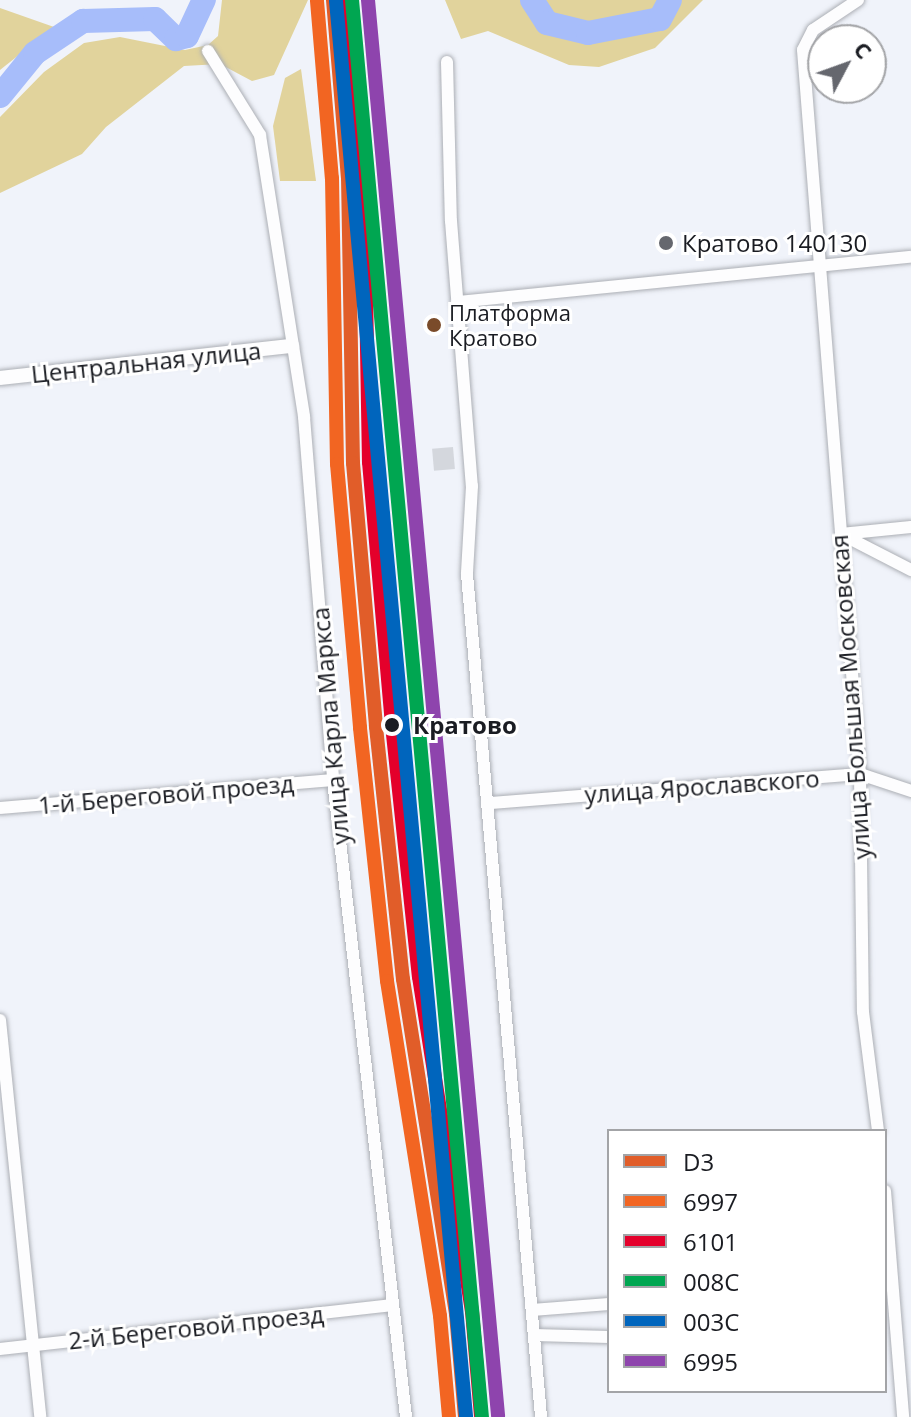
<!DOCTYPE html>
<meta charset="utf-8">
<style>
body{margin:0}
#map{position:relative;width:911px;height:1417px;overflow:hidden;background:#f0f3fa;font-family:"Open Sans",sans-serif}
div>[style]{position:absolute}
.forest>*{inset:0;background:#e1d39c}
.river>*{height:24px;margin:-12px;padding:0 12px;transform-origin:12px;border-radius:12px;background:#a7bdfa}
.building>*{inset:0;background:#d4d7dd;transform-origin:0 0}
.roads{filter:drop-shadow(0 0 2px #acafb5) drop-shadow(0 0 2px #acafb5)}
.minor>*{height:12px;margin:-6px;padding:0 6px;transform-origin:6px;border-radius:6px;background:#fdfdfe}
.tertiary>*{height:14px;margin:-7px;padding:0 7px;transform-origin:7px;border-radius:7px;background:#fdfdfe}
.rail-1>*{height:14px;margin:-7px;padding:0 7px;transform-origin:7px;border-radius:7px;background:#e15d29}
.rail-2>*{height:14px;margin:-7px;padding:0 7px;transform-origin:7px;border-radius:7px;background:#f26522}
.rail-3>*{height:14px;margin:-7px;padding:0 7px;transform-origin:7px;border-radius:7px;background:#e4002b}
.rail-4>*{height:14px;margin:-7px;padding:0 7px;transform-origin:7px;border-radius:7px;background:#00a651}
.rail-5>*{height:14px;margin:-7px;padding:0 7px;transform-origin:7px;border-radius:7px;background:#0065bd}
.rail-6>*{height:14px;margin:-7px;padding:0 7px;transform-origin:7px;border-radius:7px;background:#8e44ad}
.dots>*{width:22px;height:22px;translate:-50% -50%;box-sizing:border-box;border:4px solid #fff;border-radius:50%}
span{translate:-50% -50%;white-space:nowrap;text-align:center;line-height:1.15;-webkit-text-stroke:6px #fff;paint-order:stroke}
.bus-label{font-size:22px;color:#1a1c22}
.left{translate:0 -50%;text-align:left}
.poi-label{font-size:24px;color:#1a1c22}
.street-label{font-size:24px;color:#1a1c22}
.stop-label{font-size:24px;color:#1a1c22;font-weight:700}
.legend{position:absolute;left:607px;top:1129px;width:280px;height:264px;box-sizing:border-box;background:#fff;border:2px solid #a3a4a7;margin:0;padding:10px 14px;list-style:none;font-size:24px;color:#1a1c22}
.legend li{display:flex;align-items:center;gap:16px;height:40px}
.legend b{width:40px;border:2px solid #a3a4a7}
.north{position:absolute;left:807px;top:24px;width:80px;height:80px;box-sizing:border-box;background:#fff;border:2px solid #a3a4a7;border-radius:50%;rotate:49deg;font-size:22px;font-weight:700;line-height:32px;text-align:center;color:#1a1c22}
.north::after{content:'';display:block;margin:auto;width:28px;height:36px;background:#65676e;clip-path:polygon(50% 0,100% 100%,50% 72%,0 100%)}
</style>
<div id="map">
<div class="forest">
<i style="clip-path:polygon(222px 0,308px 0,274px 75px,252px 81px,220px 64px,184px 66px,106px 127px,82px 154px,0 193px,0 117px,44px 72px,84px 43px,120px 37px,185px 50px,208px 45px,218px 36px)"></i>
<i style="clip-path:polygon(445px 0,703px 0,655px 48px,599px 67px,569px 65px,488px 31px,461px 39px)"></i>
<i style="clip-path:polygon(0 8px,54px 27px,0 70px)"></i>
<i style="clip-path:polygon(301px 69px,316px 181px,280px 181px,273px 126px,285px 78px)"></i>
</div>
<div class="river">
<i style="left:532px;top:0;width:27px;rotate:57deg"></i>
<i style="left:547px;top:23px;width:42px;rotate:13.7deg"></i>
<i style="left:588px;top:33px;width:73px;rotate:-11deg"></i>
<i style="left:660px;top:19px;width:21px;rotate:-62deg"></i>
<i style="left:0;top:96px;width:55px;rotate:-50.9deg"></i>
<i style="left:35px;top:53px;width:58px;rotate:-33.7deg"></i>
<i style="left:83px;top:21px;width:72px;rotate:-1.6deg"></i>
<i style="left:155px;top:19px;width:29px;rotate:44deg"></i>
<i style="left:176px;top:39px;width:11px;rotate:-15deg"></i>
<i style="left:187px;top:36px;width:40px;rotate:-65deg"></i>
</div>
<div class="building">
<i style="left:453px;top:447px;width:22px;height:21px;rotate:85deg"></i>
</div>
<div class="roads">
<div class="minor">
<i style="left:858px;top:0;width:54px;rotate:146.3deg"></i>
<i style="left:813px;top:30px;width:22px;rotate:117deg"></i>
<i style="left:803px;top:50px;width:726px;rotate:85.5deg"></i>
<i style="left:860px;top:774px;width:238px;rotate:89.3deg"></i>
<i style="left:863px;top:1012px;width:120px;rotate:82.8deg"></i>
<i style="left:208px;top:51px;width:99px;rotate:58.2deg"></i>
<i style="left:260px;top:135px;width:285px;rotate:81.1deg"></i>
<i style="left:304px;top:417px;width:364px;rotate:85.4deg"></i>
<i style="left:333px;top:780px;width:641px;rotate:83.46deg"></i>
<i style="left:447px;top:62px;width:159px;rotate:88.6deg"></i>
<i style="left:451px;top:221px;width:266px;rotate:85.5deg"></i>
<i style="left:472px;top:486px;width:88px;rotate:93.3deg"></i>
<i style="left:467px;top:574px;width:846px;rotate:84.98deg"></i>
<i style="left:457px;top:302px;width:456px;rotate:-5.7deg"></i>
<i style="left:841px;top:534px;width:79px;rotate:27.2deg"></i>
<i style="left:841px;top:534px;width:70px;rotate:-5.7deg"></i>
<i style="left:491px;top:803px;width:370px;rotate:-4.5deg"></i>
<i style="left:860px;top:774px;width:54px;rotate:18.4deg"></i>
<i style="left:0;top:808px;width:334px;rotate:-4.8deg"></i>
<i style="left:0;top:1020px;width:399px;rotate:84.2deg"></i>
<i style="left:885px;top:1191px;width:227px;rotate:85.4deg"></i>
<i style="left:532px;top:1310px;width:77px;rotate:-4.5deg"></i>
<i style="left:534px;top:1335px;width:75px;rotate:1.5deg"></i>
<i style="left:0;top:1349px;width:393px;rotate:-6.4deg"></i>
</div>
<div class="tertiary">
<i style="left:0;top:378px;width:294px;rotate:-6.3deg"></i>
</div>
</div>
<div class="rail-1">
<i style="left:333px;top:0;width:178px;rotate:85.2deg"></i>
<i style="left:348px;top:177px;width:286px;rotate:89deg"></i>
<i style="left:353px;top:463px;width:265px;rotate:85deg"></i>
<i style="left:376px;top:727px;width:253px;rotate:83.9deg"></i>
<i style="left:403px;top:979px;width:339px;rotate:81deg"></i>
<i style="left:456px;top:1314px;width:103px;rotate:85deg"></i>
</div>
<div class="rail-2">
<i style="left:317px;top:1px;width:178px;rotate:85.2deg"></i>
<i style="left:332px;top:178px;width:286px;rotate:89deg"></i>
<i style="left:337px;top:464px;width:265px;rotate:85deg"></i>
<i style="left:360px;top:728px;width:254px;rotate:83.9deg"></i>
<i style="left:387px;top:981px;width:339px;rotate:81deg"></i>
<i style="left:440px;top:1316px;width:101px;rotate:84.9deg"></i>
</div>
<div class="rail-3">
<i style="left:349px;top:0;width:178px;rotate:85.2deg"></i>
<i style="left:364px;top:177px;width:285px;rotate:89deg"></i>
<i style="left:369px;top:462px;width:264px;rotate:85deg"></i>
<i style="left:392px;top:725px;width:253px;rotate:83.9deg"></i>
<i style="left:419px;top:977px;width:338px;rotate:81deg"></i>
<i style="left:472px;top:1311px;width:105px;rotate:85.1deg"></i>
</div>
<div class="rail-4">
<i style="left:352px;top:0;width:1423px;rotate:84.76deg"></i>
</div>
<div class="rail-5">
<i style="left:336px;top:1px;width:1422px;rotate:84.75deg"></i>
</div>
<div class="rail-6">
<i style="left:368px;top:0;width:1422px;rotate:84.75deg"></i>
</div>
<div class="dots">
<i style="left:666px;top:243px;background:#65676e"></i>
<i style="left:434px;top:325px;background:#7a4b2a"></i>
<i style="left:392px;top:725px;background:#1a1c22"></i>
</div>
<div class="bus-label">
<span class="left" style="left:449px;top:325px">Платформа<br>Кратово</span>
</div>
<div class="poi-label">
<span class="left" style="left:682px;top:243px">Кратово 140130</span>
</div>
<div class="street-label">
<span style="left:146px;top:362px;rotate:-6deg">Центральная улица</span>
<span style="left:850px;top:697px;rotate:-94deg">улица Большая Московская</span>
<span style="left:330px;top:726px;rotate:-95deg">улица Карла Маркса</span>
<span style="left:702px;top:786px;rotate:-4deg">улица Ярославского</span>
<span style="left:166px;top:794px;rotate:-5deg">1-й Береговой проезд</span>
<span style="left:196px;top:1327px;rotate:-6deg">2-й Береговой проезд</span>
</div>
<div class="stop-label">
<span class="left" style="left:413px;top:725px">Кратово</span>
</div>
<ul class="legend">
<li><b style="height:10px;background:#e15d29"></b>D3</li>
<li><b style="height:10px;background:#f26522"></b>6997</li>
<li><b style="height:10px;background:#e4002b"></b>6101</li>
<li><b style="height:10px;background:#00a651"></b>008С</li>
<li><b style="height:10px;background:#0065bd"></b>003С</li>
<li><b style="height:10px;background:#8e44ad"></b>6995</li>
</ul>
<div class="north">С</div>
</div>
